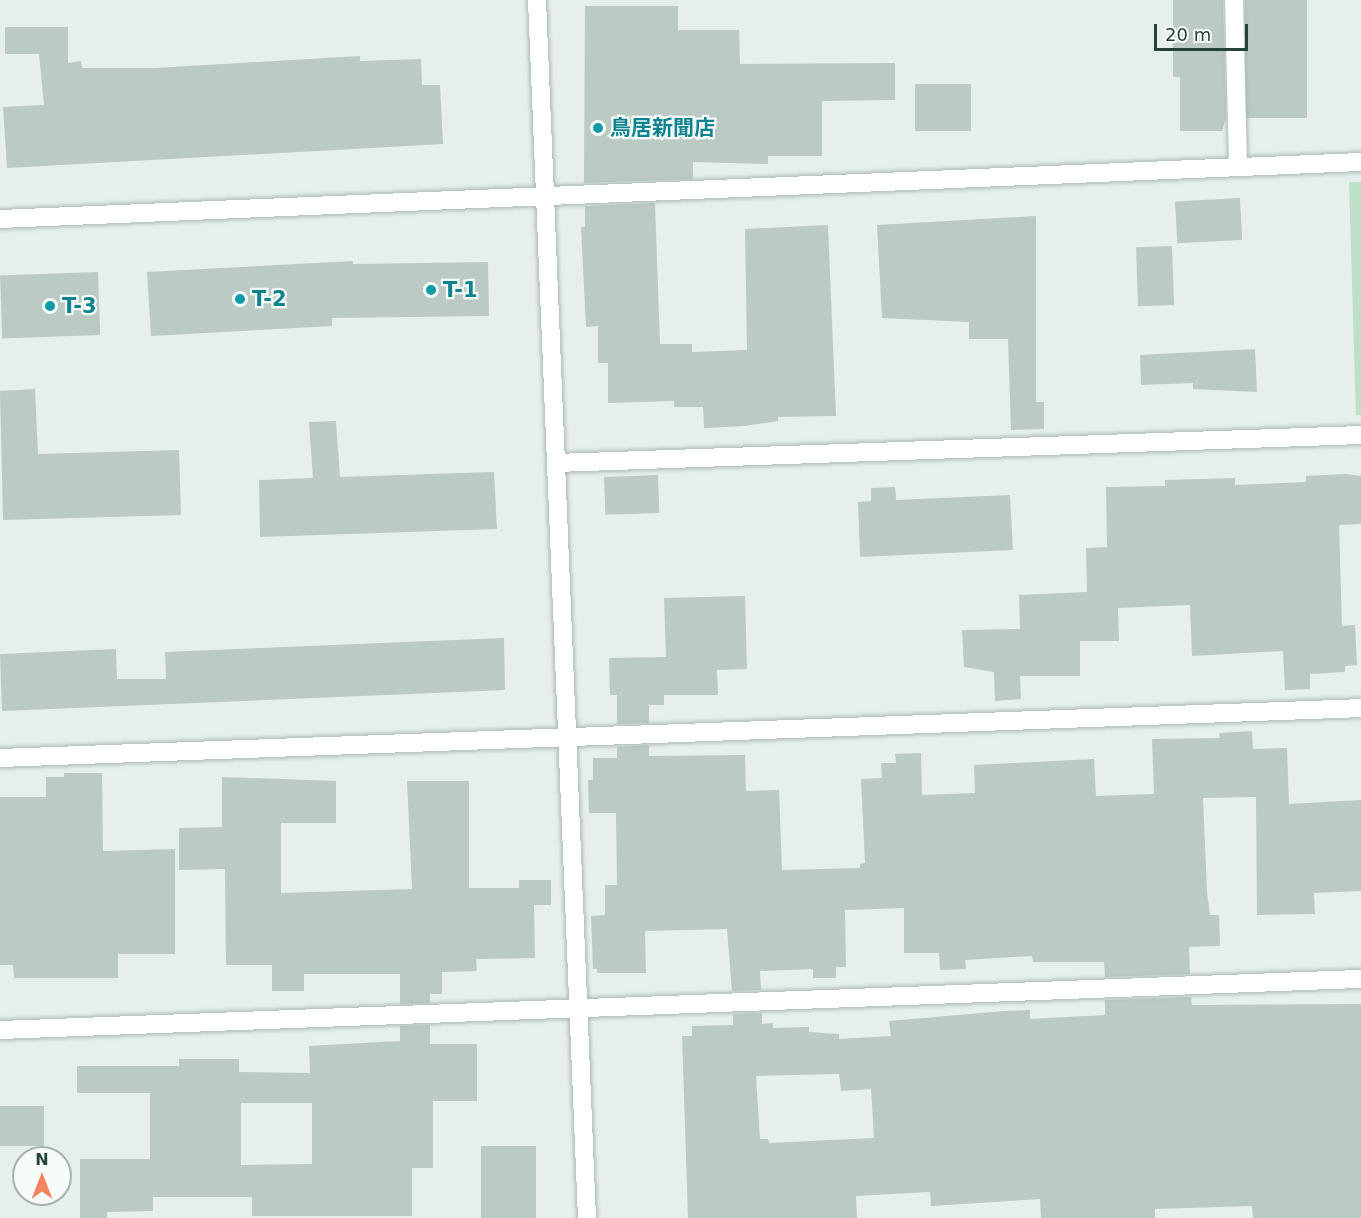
<!DOCTYPE html>
<meta charset="utf-8">
<style>
body{margin:0}
#map{position:relative;width:1361px;height:1218px;overflow:hidden;background:#e6efeb;font-family:"DejaVu Sans","Noto Sans JP",sans-serif}
div>[style]{position:absolute}
.green>*{inset:0;background:#bfe0c8}
.building>*{inset:0;background:#bbcac4;transform-origin:0 0}
.roads{filter:drop-shadow(0 0 2px #a8b8b2) drop-shadow(0 0 2px #a8b8b2)}
.minor>*{height:18px;margin:-9px;padding:0 9px;transform-origin:9px;border-radius:9px;background:#fff}
.dots>*{width:16px;height:16px;translate:-50% -50%;box-sizing:border-box;border:3px solid #f7fbf9;border-radius:50%}
span{translate:-50% -50%;white-space:nowrap;text-align:center;line-height:1.15;-webkit-text-stroke:4.5px #f7fbf9;paint-order:stroke}
.culture-label{font-size:21px;color:#0d838f;font-weight:700}
.left{translate:0 -50%;text-align:left}
.north{position:absolute;left:12px;top:1146px;width:60px;height:60px;box-sizing:border-box;background:#f7fbf9;border:2px solid #a3b1ad;border-radius:50%;rotate:0deg;font-size:16px;font-weight:700;line-height:24px;text-align:center;color:#24423a}
.north::after{content:'';display:block;margin:auto;width:21px;height:27px;background:#f4845f;clip-path:polygon(50% 0,100% 100%,50% 72%,0 100%)}
.scale{position:absolute;left:1154px;top:24px;width:94px;height:27px;box-sizing:border-box;border:3px solid #24423a;border-top:0;padding-left:8px;font-size:18px;line-height:21px;white-space:nowrap;color:#24423a;-webkit-text-stroke:4px #f7fbf9;paint-order:stroke}
</style>
<div id="map">
<div class="green">
<i style="clip-path:polygon(1349px 182px,1361px 182px,1361px 415px,1356px 415px)"></i>
</div>
<div class="building">
<i style="clip-path:polygon(1173px 0,1223px 0,1226px 118px,1222px 131px,1180px 131px,1180px 77px,1173px 77px)"></i>
<i style="left:1245px;top:0;width:62px;height:118px"></i>
<i style="clip-path:polygon(585px 6px,678px 6px,678px 30px,739px 30px,740px 64px,895px 63px,895px 100px,822px 101px,822px 156px,768px 156px,768px 164px,693px 162px,693px 179px,584px 183px)"></i>
<i style="clip-path:polygon(5px 27px,68px 27px,68px 63px,81px 61px,82px 68px,156px 68px,360px 56px,360px 61px,421px 59px,422px 85px,440px 85px,443px 144px,7px 168px,3px 107px,44px 105px,39px 54px,5px 54px)"></i>
<i style="left:915px;top:84px;width:56px;height:47px"></i>
<i style="left:1240px;top:198px;width:42px;height:65px;rotate:87deg"></i>
<i style="clip-path:polygon(655px 203px,660px 344px,692px 344px,692px 352px,747px 350px,745px 229px,828px 225px,836px 416px,778px 417px,778px 421px,745px 426px,704px 428px,703px 407px,674px 407px,674px 401px,608px 403px,608px 363px,598px 363px,598px 326px,586px 327px,581px 227px,585px 227px,585px 206px)"></i>
<i style="clip-path:polygon(1036px 216px,1036px 402px,1044px 402px,1044px 429px,1011px 430px,1008px 339px,969px 339px,969px 322px,882px 318px,877px 225px)"></i>
<i style="left:1172px;top:246px;width:59px;height:36px;rotate:88deg"></i>
<i style="clip-path:polygon(353px 261px,353px 264px,488px 262px,489px 316px,332px 318px,332px 326px,151px 336px,147px 272px)"></i>
<i style="left:98px;top:272px;width:63px;height:98px;rotate:88deg"></i>
<i style="clip-path:polygon(1255px 349px,1257px 392px,1193px 389px,1193px 383px,1141px 385px,1140px 355px)"></i>
<i style="clip-path:polygon(35px 389px,38px 454px,179px 450px,181px 515px,3px 520px,0 391px)"></i>
<i style="clip-path:polygon(336px 421px,340px 477px,494px 472px,497px 529px,260px 537px,259px 480px,313px 478px,309px 422px)"></i>
<i style="clip-path:polygon(1346px 474px,1361px 476px,1361px 524px,1339px 525px,1342px 626px,1355px 625px,1357px 665px,1345px 666px,1345px 672px,1310px 674px,1310px 689px,1285px 690px,1283px 651px,1192px 656px,1190px 605px,1118px 608px,1119px 641px,1080px 641px,1080px 676px,1020px 676px,1021px 699px,995px 701px,994px 672px,964px 667px,962px 630px,1020px 629px,1019px 595px,1087px 592px,1086px 548px,1107px 547px,1106px 487px,1165px 486px,1165px 480px,1235px 478px,1235px 485px,1306px 482px,1306px 476px)"></i>
<i style="left:658px;top:475px;width:38px;height:54px;rotate:88deg"></i>
<i style="clip-path:polygon(895px 487px,896px 500px,1010px 495px,1013px 550px,860px 557px,858px 502px,871px 501px,871px 488px)"></i>
<i style="clip-path:polygon(745px 596px,747px 669px,717px 670px,718px 695px,664px 695px,664px 705px,649px 705px,649px 723px,617px 724px,617px 695px,610px 695px,609px 658px,666px 657px,664px 598px)"></i>
<i style="clip-path:polygon(504px 638px,505px 690px,2px 711px,0 654px,116px 649px,117px 679px,166px 679px,165px 652px)"></i>
<i style="clip-path:polygon(1252px 731px,1253px 749px,1287px 748px,1289px 804px,1361px 800px,1361px 891px,1314px 893px,1315px 914px,1257px 915px,1256px 797px,1203px 798px,1207px 892px,1210px 915px,1219px 915px,1220px 946px,1189px 947px,1190px 974px,1105px 977px,1104px 962px,1033px 962px,1032px 956px,965px 960px,966px 969px,940px 970px,939px 953px,904px 953px,904px 908px,845px 910px,846px 967px,836px 967px,836px 978px,813px 978px,813px 969px,760px 971px,761px 990px,732px 991px,727px 929px,645px 931px,646px 973px,597px 973px,597px 969px,593px 969px,591px 916px,605px 915px,605px 885px,617px 885px,616px 813px,589px 813px,588px 780px,593px 780px,593px 758px,617px 758px,617px 747px,649px 745px,649px 756px,745px 755px,746px 791px,779px 790px,782px 870px,860px 868px,860px 864px,865px 863px,861px 779px,882px 778px,881px 763px,896px 763px,895px 754px,921px 753px,922px 795px,975px 793px,974px 765px,1094px 759px,1096px 796px,1154px 794px,1152px 739px,1220px 738px,1219px 733px)"></i>
<i style="clip-path:polygon(64px 773px,102px 773px,103px 851px,175px 849px,175px 954px,118px 954px,118px 978px,14px 978px,13px 965px,0 965px,0 797px,46px 797px,46px 777px,64px 777px)"></i>
<i style="clip-path:polygon(222px 777px,336px 781px,336px 823px,281px 823px,281px 893px,412px 889px,407px 781px,469px 781px,469px 888px,519px 888px,519px 880px,551px 880px,551px 905px,534px 905px,535px 958px,476px 959px,477px 971px,442px 972px,442px 994px,430px 994px,430px 1003px,400px 1004px,400px 974px,304px 974px,304px 991px,272px 991px,272px 965px,226px 965px,225px 869px,179px 870px,179px 828px,222px 827px)"></i>
<i style="clip-path:polygon(evenodd,1191px 997px,1192px 1005px,1361px 1004px,1361px 1218px,1253px 1218px,1252px 1206px,1155px 1209px,1155px 1218px,1041px 1218px,1040px 1199px,931px 1206px,930px 1192px,856px 1196px,857px 1218px,688px 1218px,682px 1036px,692px 1036px,692px 1026px,733px 1025px,733px 1014px,762px 1013px,762px 1024px,773px 1023px,773px 1028px,809px 1027px,809px 1032px,839px 1034px,839px 1039px,891px 1036px,889px 1021px,1004px 1011px,1030px 1010px,1030px 1019px,1105px 1015px,1105px 1000px,1191px 997px,839px 1074px,841px 1091px,871px 1089px,874px 1138px,769px 1143px,768px 1139px,760px 1139px,756px 1076px,839px 1074px)"></i>
<i style="clip-path:polygon(evenodd,430px 1025px,430px 1044px,477px 1044px,477px 1101px,433px 1101px,433px 1168px,412px 1168px,412px 1216px,252px 1216px,252px 1197px,153px 1197px,153px 1211px,107px 1212px,107px 1218px,80px 1218px,80px 1159px,150px 1159px,150px 1093px,77px 1093px,77px 1066px,179px 1066px,179px 1059px,239px 1059px,239px 1072px,310px 1073px,309px 1046px,400px 1041px,400px 1026px,430px 1025px,241px 1103px,312px 1103px,312px 1164px,241px 1165px,241px 1103px)"></i>
<i style="left:44px;top:1106px;width:40px;height:44px;rotate:90deg"></i>
<i style="left:481px;top:1146px;width:55px;height:72px"></i>
</div>
<div class="roads">
<div class="minor">
<i style="left:537px;top:0;width:1219px;rotate:87.65deg"></i>
<i style="left:1234px;top:0;width:166px;rotate:88.6deg"></i>
<i style="left:0;top:219px;width:1362px;rotate:-2.4deg"></i>
<i style="left:556px;top:463px;width:805px;rotate:-1.99deg"></i>
<i style="left:0;top:758px;width:1362px;rotate:-2.1deg"></i>
<i style="left:0;top:1030px;width:1362px;rotate:-2.15deg"></i>
</div>
</div>
<div class="dots">
<i style="left:598px;top:128px;background:#0f9aa8"></i>
<i style="left:431px;top:290px;background:#0f9aa8"></i>
<i style="left:240px;top:299px;background:#0f9aa8"></i>
<i style="left:50px;top:306px;background:#0f9aa8"></i>
</div>
<div class="culture-label">
<span class="left" style="left:610px;top:128px">鳥居新聞店</span>
<span class="left" style="left:443px;top:290px">T-1</span>
<span class="left" style="left:252px;top:299px">T-2</span>
<span class="left" style="left:62px;top:306px">T-3</span>
</div>
<div class="north">N</div>
<div class="scale">20 m</div>
</div>
